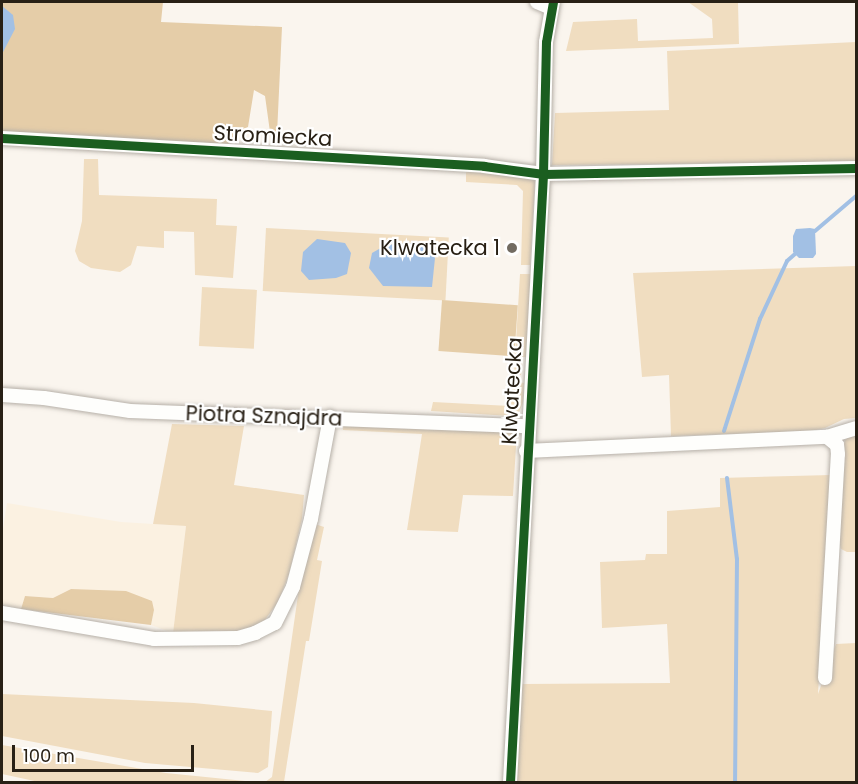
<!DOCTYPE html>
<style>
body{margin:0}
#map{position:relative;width:858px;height:784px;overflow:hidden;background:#faf5ee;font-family:Poppins,sans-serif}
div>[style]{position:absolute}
.built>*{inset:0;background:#fbf1e1}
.green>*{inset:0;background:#f0ddc0;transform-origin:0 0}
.forest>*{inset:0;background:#e5cda8;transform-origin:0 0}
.water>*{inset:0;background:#a2c0e4}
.stream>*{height:4px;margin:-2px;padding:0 2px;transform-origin:2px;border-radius:2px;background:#a2c0e4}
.roads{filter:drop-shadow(0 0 2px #b6b0a8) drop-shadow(0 0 2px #b6b0a8)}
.minor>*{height:14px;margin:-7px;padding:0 7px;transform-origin:7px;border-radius:7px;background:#fefefc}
.cycleway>*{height:9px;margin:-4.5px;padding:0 4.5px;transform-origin:4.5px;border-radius:4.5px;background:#1b5e20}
.dots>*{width:16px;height:16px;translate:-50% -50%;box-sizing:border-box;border:3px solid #fff;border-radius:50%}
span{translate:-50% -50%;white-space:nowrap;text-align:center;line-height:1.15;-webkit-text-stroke:4.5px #fff;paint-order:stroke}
.street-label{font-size:21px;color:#282015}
.poi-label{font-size:21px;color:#282015}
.right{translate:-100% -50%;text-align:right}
.frame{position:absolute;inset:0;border:3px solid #282015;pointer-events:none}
.scale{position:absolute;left:12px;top:745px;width:182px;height:27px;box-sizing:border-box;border:3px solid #282015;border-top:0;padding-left:8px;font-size:18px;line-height:21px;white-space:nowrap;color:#282015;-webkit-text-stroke:4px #fff;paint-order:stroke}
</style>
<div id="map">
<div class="built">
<i style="clip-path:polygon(7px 503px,121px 522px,186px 526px,173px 633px,151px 625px,154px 610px,71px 589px,53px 598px,25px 596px,21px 609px,2px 604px,2px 535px)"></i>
</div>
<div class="green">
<i style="clip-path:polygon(688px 2px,738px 2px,739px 44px,566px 51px,573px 22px,637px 19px,638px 41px,713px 38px,712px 19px)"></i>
<i style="clip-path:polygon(856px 42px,856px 162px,552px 165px,555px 113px,669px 110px,667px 51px)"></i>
<i style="clip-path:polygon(84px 159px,98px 159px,99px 195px,217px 199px,216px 225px,237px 226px,233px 278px,195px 275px,194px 232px,164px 231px,164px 248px,137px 246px,131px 265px,120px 272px,91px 268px,79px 261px,75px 251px,82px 221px)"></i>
<i style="clip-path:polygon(466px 170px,532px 177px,535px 182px,530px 265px,521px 265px,523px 191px,517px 185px,466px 182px)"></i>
<i style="left:266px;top:228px;width:183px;height:63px;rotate:3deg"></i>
<i style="clip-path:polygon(856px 266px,856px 418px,844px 419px,825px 428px,811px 431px,671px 436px,669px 375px,642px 377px,633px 273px)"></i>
<i style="clip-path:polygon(520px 274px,531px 274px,527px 357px,522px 357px,521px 375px,514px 374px)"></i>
<i style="left:202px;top:287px;width:55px;height:59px;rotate:3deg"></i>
<i style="clip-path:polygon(519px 382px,524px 383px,523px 403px,518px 414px,511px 416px,431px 411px,433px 402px,511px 406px,513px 383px)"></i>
<i style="clip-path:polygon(342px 423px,517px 430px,513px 496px,463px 495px,458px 532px,407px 530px,422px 434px,343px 430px)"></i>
<i style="clip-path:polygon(172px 424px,244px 426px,234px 485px,304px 495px,302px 519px,289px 574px,278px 602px,262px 624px,242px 634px,173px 633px,186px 526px,153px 524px)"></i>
<i style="clip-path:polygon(851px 434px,856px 434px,856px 552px,847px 552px,841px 549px,839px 542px,843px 450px,845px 440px)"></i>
<i style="clip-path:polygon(831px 475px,818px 694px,836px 644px,856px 643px,856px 782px,515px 782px,522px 684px,670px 683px,667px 624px,602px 628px,600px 562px,645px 560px,646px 554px,667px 554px,667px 511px,720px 507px,720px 478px)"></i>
<i style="clip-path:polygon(315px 524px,324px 527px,317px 560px,322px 561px,309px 641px,306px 641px,284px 782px,265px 782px,272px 777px,300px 581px)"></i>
<i style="clip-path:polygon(2px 694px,194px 703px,272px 711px,268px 767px,258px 773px,145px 763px,2px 736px)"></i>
<i style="clip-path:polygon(2px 745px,166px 773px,255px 782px,39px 782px,2px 774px)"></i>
</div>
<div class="forest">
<i style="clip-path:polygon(2px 2px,163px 2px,161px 22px,282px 27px,277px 134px,270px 132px,265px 96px,254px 90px,248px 127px,238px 131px,234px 140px,224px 147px,2px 131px)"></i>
<i style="left:442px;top:300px;width:76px;height:51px;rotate:4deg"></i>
<i style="clip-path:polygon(71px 589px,126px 591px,152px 601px,154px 610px,151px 625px,21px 609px,25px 596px,53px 598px)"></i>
</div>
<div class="water">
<i style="clip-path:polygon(2px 6px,13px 15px,15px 29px,2px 54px)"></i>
<i style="clip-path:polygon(810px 228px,815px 229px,816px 254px,813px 258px,799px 258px,793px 252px,793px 236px,796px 229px)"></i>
<i style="clip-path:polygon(317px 239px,345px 243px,351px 253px,347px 274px,336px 278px,309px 280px,301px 271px,303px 252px)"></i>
<i style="clip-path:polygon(410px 243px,432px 245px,435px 258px,432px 287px,383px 286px,369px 268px,372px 253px,386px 245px)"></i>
</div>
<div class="stream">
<i style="left:815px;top:231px;width:54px;rotate:-40.5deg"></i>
<i style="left:724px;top:431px;width:118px;rotate:-72.2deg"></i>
<i style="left:760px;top:319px;width:64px;rotate:-65deg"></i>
<i style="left:787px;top:261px;width:11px;rotate:-41deg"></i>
<i style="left:727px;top:478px;width:82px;rotate:83deg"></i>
<i style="left:737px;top:559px;width:223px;rotate:90.5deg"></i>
</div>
<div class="roads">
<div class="minor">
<i style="left:537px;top:2px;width:15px;rotate:23deg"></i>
<i style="left:2px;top:138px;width:483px;rotate:3.3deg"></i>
<i style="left:484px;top:166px;width:60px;rotate:7.7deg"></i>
<i style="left:543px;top:174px;width:313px;rotate:-1.1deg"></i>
<i style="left:2px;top:395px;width:42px;rotate:4.1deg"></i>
<i style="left:44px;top:398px;width:87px;rotate:8.6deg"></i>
<i style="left:130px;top:411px;width:397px;rotate:2.2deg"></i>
<i style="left:526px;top:451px;width:301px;rotate:-2.7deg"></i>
<i style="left:827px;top:437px;width:30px;rotate:-17deg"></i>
<i style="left:2px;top:613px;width:154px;rotate:9.7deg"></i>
<i style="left:154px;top:639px;width:84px;rotate:-0.7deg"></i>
<i style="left:238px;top:638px;width:18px;rotate:-16deg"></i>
<i style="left:255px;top:633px;width:22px;rotate:-27deg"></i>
<i style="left:275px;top:623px;width:40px;rotate:-63.4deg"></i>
<i style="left:293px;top:587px;width:70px;rotate:-75.2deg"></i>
<i style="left:311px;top:519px;width:104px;rotate:-79.4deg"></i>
<i style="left:825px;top:678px;width:224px;rotate:-86.7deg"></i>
<i style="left:838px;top:454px;width:9px;rotate:-96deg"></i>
<i style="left:837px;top:445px;width:13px;rotate:-141deg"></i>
<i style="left:510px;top:782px;width:609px;rotate:-86.89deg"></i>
<i style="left:543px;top:174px;width:132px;rotate:-88.7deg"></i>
<i style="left:546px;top:42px;width:41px;rotate:-80.1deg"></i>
</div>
</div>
<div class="cycleway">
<i style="left:2px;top:138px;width:483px;rotate:3.3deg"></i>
<i style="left:484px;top:166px;width:60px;rotate:7.7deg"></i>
<i style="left:543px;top:174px;width:313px;rotate:-1.1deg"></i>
<i style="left:510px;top:782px;width:609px;rotate:-86.89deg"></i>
<i style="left:543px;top:174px;width:132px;rotate:-88.7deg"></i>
<i style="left:546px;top:42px;width:41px;rotate:-80.1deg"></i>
</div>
<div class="dots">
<i style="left:512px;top:248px;background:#726b61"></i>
</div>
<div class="street-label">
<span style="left:273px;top:136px;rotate:3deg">Stromiecka</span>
<span style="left:512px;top:391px;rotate:-87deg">Klwatecka</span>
<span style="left:264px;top:416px;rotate:2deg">Piotra Sznajdra</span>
</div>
<div class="poi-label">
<span class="right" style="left:500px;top:248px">Klwatecka 1</span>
</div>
<div class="frame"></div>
<div class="scale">100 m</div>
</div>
